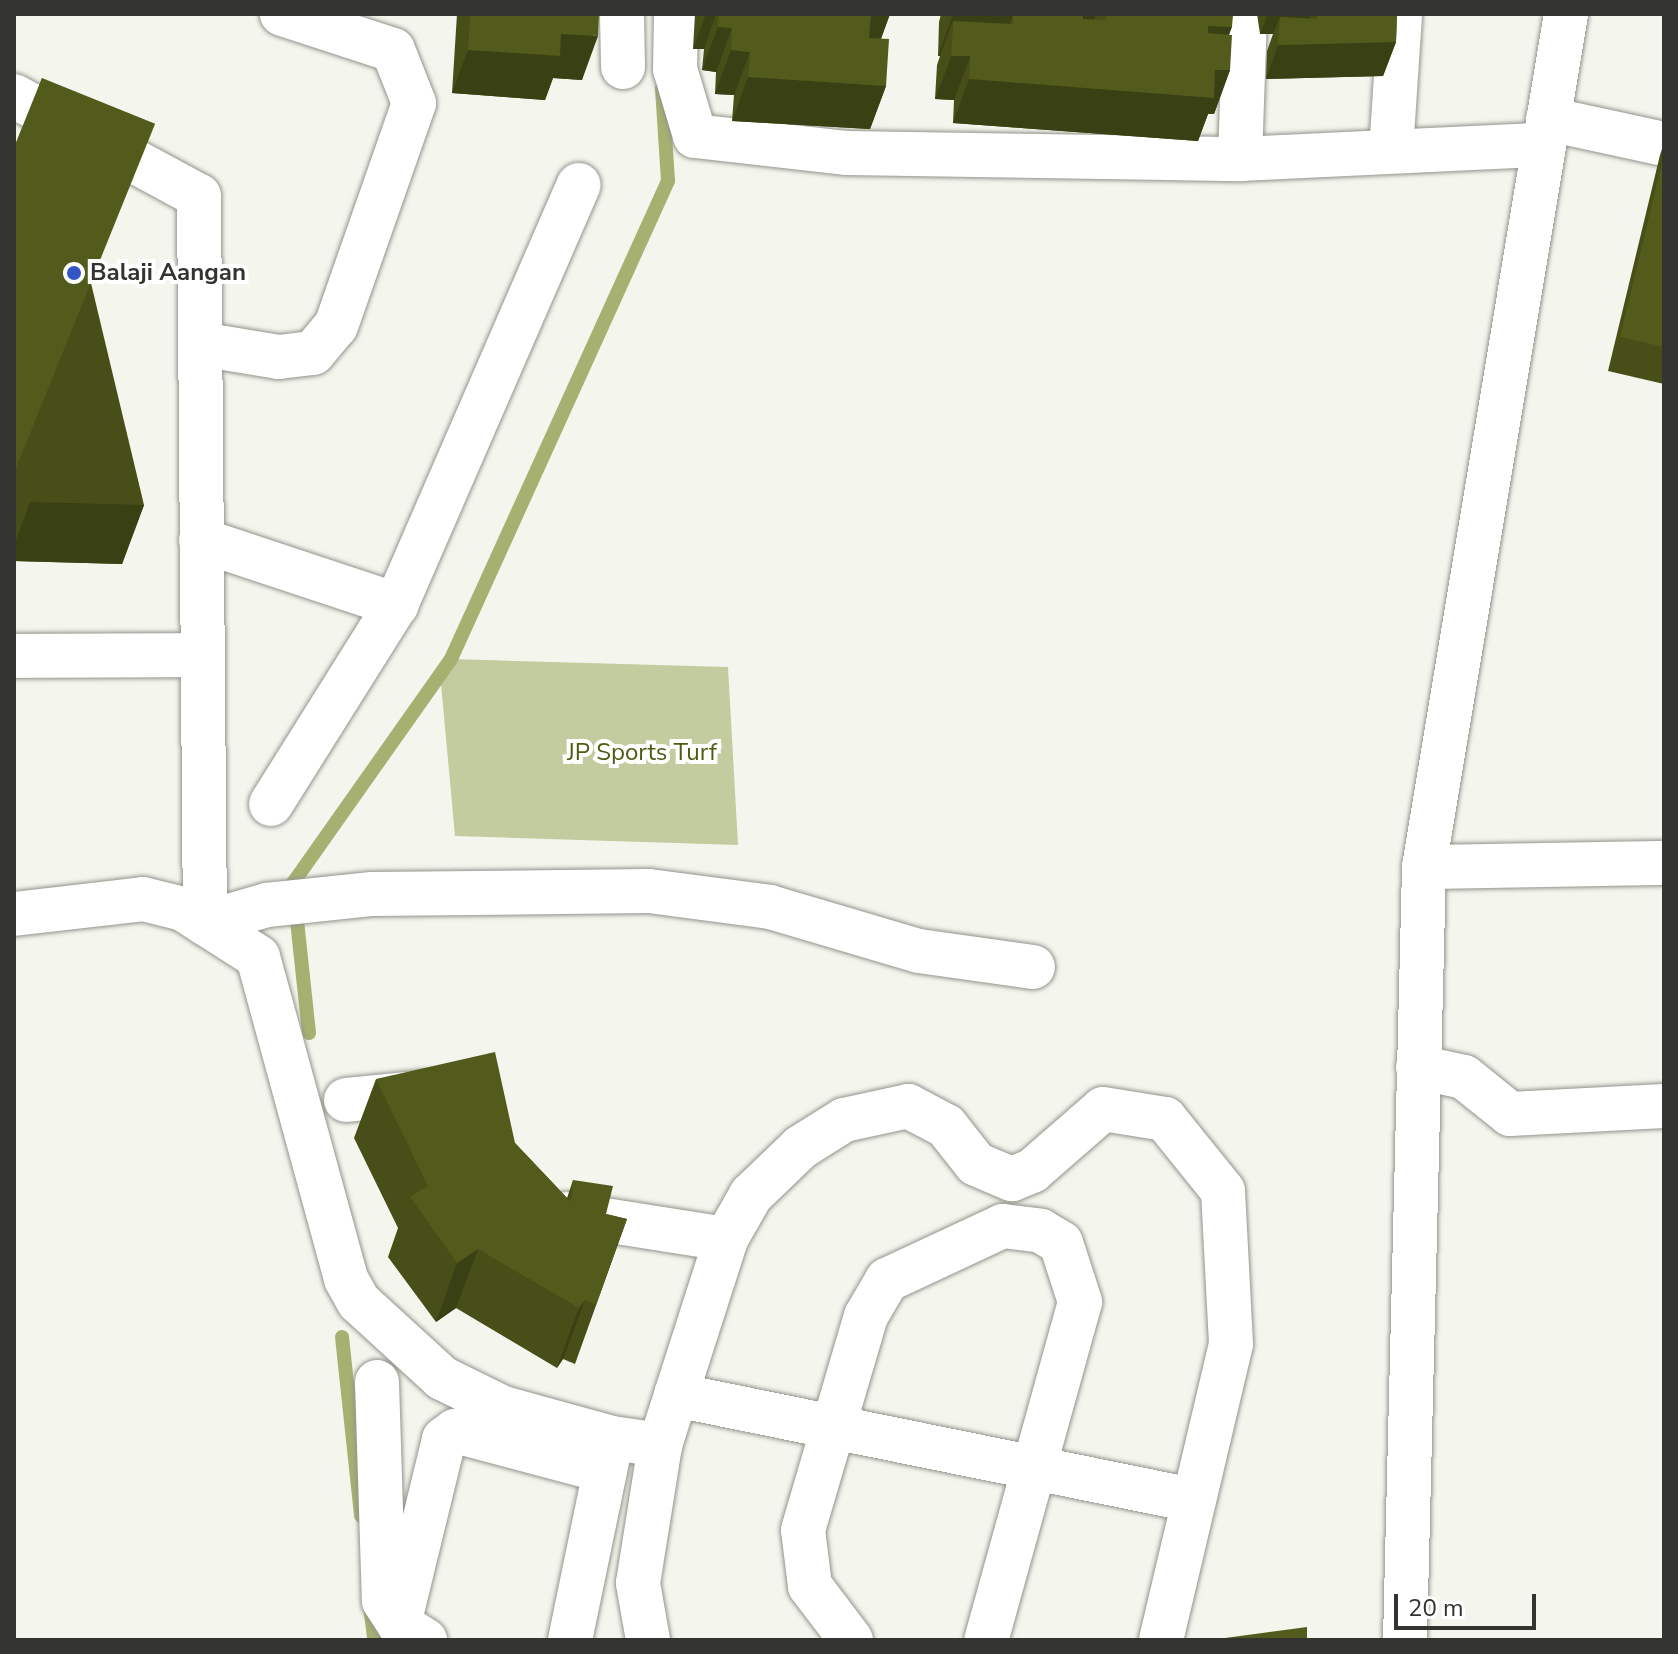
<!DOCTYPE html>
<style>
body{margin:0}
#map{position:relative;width:1678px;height:1654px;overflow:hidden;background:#f4f6ed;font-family:"Nunito Sans",sans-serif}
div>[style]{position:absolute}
.green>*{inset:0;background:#c3cc9f}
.stream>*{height:14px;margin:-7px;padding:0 7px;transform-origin:7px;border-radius:7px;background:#a5b071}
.roads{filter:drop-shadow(0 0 2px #92948c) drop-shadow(0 0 2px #92948c)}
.minor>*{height:44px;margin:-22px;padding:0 22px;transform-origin:22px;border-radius:22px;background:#fff}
.wall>*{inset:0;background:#474e18}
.shaded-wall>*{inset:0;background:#394014}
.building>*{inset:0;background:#525b1c;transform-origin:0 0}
.dots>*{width:22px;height:22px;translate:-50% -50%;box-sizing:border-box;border:4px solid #fff;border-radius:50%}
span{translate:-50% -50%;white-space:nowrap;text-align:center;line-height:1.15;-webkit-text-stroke:8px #fff;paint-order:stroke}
.poi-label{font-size:24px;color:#333330;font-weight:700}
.left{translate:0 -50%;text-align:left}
.park-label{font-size:24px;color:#515a13}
.frame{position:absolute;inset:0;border:16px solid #333330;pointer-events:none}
.scale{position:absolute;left:1394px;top:1594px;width:142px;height:36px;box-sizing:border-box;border:4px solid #333330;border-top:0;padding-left:10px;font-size:24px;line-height:28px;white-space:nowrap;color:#333330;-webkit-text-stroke:6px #fff;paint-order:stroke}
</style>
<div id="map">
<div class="green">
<i style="clip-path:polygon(451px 659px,728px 667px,738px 845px,455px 836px,440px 673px,451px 672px)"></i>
</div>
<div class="stream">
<i style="left:309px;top:1033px;width:151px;rotate:-96.1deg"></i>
<i style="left:293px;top:883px;width:274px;rotate:-54.8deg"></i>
<i style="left:451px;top:659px;width:525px;rotate:-65.58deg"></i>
<i style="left:668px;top:181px;width:93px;rotate:-93.7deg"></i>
<i style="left:342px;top:1337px;width:180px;rotate:83.9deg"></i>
<i style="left:370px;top:1605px;width:35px;rotate:83deg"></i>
</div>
<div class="roads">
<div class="minor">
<i style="left:622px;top:14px;width:53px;rotate:88.9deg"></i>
<i style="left:676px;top:14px;width:55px;rotate:91deg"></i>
<i style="left:675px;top:69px;width:70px;rotate:73.4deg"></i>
<i style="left:695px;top:136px;width:153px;rotate:6.4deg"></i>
<i style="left:847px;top:153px;width:393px;rotate:0.9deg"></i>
<i style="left:1240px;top:159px;width:302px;rotate:-2.7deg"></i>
<i style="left:1566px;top:14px;width:865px;rotate:99.45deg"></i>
<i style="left:1424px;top:867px;width:240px;rotate:-1deg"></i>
<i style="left:14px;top:96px;width:210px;rotate:28.4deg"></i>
<i style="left:199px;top:196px;width:727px;rotate:89.53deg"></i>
<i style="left:205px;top:923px;width:65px;rotate:-16.2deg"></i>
<i style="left:267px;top:905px;width:106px;rotate:-6deg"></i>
<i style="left:372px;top:894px;width:277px;rotate:-0.6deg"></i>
<i style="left:649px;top:891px;width:122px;rotate:7.5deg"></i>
<i style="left:770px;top:907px;width:155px;rotate:16.5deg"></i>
<i style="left:919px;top:951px;width:115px;rotate:8deg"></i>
<i style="left:1548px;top:119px;width:119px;rotate:12.2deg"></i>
<i style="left:1391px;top:151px;width:137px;rotate:-86.2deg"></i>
<i style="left:1240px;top:159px;width:145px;rotate:-88deg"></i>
<i style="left:200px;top:344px;width:80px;rotate:9.3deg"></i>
<i style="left:279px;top:357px;width:34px;rotate:-7deg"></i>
<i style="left:313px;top:353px;width:35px;rotate:-50deg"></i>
<i style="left:336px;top:326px;width:236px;rotate:-70.7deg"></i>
<i style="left:414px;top:103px;width:57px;rotate:-111.6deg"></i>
<i style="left:393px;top:50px;width:117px;rotate:-162deg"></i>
<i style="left:201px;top:540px;width:206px;rotate:18.4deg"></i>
<i style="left:396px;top:605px;width:458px;rotate:-66.5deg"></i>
<i style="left:14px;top:656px;width:188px;rotate:-0.3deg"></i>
<i style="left:271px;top:804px;width:235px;rotate:-57.9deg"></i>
<i style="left:14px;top:914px;width:130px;rotate:-6.6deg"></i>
<i style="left:143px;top:899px;width:41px;rotate:14deg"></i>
<i style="left:183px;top:909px;width:89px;rotate:32.6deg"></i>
<i style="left:258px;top:957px;width:334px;rotate:74.7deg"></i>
<i style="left:346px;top:1279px;width:26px;rotate:61deg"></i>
<i style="left:359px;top:1302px;width:113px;rotate:42.5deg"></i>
<i style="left:442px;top:1378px;width:68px;rotate:26.2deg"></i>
<i style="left:503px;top:1408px;width:113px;rotate:15.4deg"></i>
<i style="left:612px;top:1438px;width:49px;rotate:8.3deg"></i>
<i style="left:660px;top:1445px;width:216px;rotate:-72.2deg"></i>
<i style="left:726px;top:1239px;width:51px;rotate:-60.4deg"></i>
<i style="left:751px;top:1195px;width:69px;rotate:-43.8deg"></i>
<i style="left:801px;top:1147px;width:51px;rotate:-32.1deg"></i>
<i style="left:844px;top:1120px;width:66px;rotate:-12.3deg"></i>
<i style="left:908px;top:1106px;width:43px;rotate:27.8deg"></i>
<i style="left:946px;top:1126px;width:48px;rotate:51.7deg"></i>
<i style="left:976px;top:1164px;width:39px;rotate:23deg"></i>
<i style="left:1012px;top:1179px;width:22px;rotate:-22deg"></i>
<i style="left:1032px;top:1171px;width:94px;rotate:-41.1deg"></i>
<i style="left:1103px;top:1109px;width:63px;rotate:9.2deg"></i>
<i style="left:1165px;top:1119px;width:92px;rotate:51.1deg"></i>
<i style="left:1223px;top:1191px;width:153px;rotate:87deg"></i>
<i style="left:1231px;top:1344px;width:304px;rotate:103.3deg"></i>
<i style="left:1418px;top:1067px;width:47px;rotate:12.3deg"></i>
<i style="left:1464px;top:1077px;width:59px;rotate:38.8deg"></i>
<i style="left:1510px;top:1114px;width:154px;rotate:-3deg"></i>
<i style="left:346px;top:1100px;width:81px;rotate:-5.6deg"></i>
<i style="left:566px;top:1214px;width:162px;rotate:8.9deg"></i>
<i style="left:377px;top:1382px;width:219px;rotate:88.2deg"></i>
<i style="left:384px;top:1601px;width:27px;rotate:57deg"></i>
<i style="left:399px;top:1624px;width:31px;rotate:32deg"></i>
<i style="left:676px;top:1395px;width:527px;rotate:11.5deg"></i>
<i style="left:399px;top:1624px;width:190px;rotate:-76.3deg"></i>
<i style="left:444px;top:1439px;width:14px;rotate:-36deg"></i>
<i style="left:455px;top:1431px;width:155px;rotate:14.9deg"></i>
<i style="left:570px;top:1640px;width:202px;rotate:-78.3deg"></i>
<i style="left:648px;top:1640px;width:58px;rotate:-100deg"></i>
<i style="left:638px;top:1583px;width:140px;rotate:-80.9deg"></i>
<i style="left:851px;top:1640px;width:68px;rotate:-127.2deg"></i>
<i style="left:810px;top:1586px;width:56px;rotate:-97.1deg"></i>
<i style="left:803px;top:1530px;width:223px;rotate:-73.6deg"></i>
<i style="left:866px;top:1316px;width:42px;rotate:-59.7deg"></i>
<i style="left:887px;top:1280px;width:128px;rotate:-25deg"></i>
<i style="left:1003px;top:1226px;width:38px;rotate:7deg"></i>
<i style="left:1041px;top:1231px;width:23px;rotate:31deg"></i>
<i style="left:1061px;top:1243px;width:62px;rotate:72.1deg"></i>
<i style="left:1080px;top:1302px;width:351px;rotate:105.5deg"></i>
<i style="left:1405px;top:1640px;width:773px;rotate:-88.59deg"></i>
</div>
</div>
<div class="wall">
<i style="clip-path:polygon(457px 14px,599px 14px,582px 80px,553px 78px,545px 100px,452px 93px)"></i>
<i style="clip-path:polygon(695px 14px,890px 14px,881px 39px,886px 86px,870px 129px,732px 121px,734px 95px,715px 94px,716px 72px,702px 70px,704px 49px,693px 49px)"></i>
<i style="clip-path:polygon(941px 14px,1233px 14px,1229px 34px,1230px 70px,1214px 114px,1208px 114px,1198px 141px,953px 123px,954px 100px,935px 99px,937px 65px,940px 56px,938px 56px,939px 22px)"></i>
<i style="clip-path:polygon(1257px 14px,1397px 14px,1396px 42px,1383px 76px,1266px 79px,1267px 51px,1273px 34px,1260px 34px)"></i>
<i style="clip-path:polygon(42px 78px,144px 505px,122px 564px,14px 561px,14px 363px,21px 137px)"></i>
<i style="clip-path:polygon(1664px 143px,1664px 384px,1608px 371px,1660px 155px)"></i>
<i style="clip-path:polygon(376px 1079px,515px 1143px,567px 1198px,573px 1180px,606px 1214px,627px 1219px,575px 1364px,563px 1359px,557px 1368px,456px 1308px,436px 1322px,388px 1257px,398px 1228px,354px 1138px)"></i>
</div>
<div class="shaded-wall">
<i style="clip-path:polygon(706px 14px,716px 14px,704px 49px,693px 49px)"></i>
<i style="clip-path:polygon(870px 14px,890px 14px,874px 57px,855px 56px)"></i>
<i style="clip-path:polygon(953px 14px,1013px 15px,997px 59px,970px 58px,954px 100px,935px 99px,951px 57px,953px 21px,940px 56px,938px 56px)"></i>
<i style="clip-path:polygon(1073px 14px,1096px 14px,1092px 26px)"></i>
<i style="clip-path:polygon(1268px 14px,1312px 14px,1305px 33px,1280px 17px,1273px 34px,1260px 34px)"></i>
<i style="clip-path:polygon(1208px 26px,1232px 27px,1216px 70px,1230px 70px,1214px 114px,1208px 114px,1198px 141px,953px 123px,969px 79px,1192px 69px)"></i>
<i style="clip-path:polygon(718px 27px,732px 28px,716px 72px,702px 70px)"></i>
<i style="clip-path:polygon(561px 34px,598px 36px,582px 80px,553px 78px,545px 100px,452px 93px,468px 50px)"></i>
<i style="clip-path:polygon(1396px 42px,1383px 76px,1266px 79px,1278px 45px)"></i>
<i style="clip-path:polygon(731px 50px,750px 52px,734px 95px,715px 94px)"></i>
<i style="clip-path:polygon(748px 77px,886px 86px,870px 129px,732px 121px)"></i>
<i style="clip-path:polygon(30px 502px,144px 505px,122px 564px,14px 561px,14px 545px)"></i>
<i style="clip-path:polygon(478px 1249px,456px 1308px,436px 1322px,457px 1263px)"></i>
<i style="clip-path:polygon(585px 1300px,563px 1359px,557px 1368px,579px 1308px)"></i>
</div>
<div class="building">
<i style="clip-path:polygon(470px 14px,599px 14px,598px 36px,561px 34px,560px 56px,468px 50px)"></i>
<i style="clip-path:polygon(719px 14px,871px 14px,869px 38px,889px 39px,886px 86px,748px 77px,750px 52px,731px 50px,732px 28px,718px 27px)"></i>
<i style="clip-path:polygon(990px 14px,1083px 14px,1083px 19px,1106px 20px,1106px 14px,1233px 14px,1232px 27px,1208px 26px,1208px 33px,1232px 35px,1230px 70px,1215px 70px,1214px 98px,969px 79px,970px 56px,951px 56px,953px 21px,1013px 24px,1013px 15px)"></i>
<i style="clip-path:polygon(1317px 14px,1397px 14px,1396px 42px,1278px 45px,1280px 17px,1317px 19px)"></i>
<i style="left:42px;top:78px;width:122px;height:424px;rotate:22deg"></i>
<i style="clip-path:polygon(1664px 154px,1664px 347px,1620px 337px)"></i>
<i style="clip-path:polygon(495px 1052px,515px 1143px,571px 1202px,573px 1180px,613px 1186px,606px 1214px,627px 1219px,596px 1305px,585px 1300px,579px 1308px,478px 1249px,457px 1263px,410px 1197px,428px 1186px,376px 1079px)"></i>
<i style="clip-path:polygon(1307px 1627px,1307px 1640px,1210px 1640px)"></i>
</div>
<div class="dots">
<i style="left:74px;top:273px;background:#3355c5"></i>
</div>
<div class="poi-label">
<span class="left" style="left:90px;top:273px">Balaji Aangan</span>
</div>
<div class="park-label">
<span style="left:642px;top:753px">JP Sports Turf</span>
</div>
<div class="frame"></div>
<div class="scale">20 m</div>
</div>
